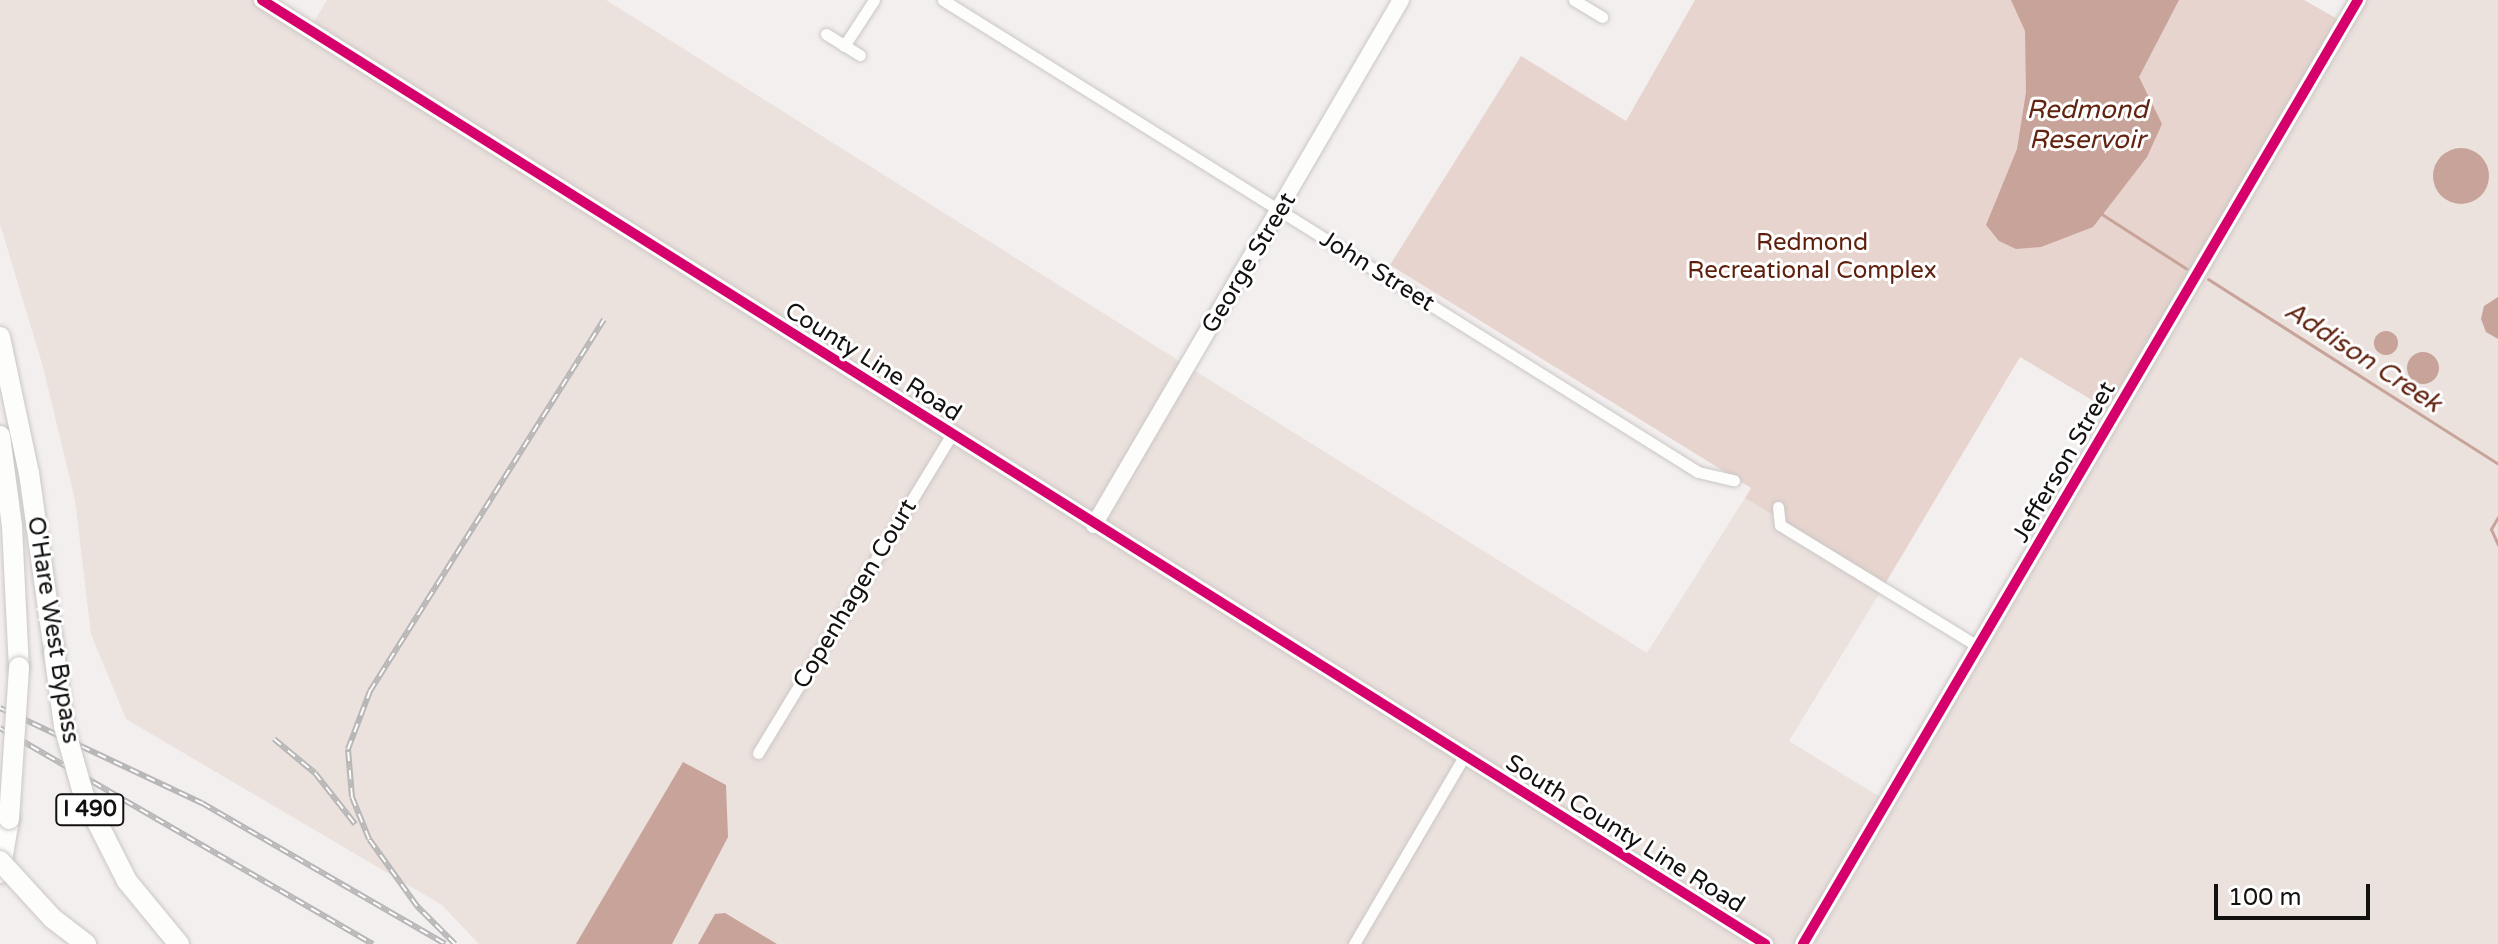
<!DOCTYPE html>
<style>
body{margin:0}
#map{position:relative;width:2498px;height:944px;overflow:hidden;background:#f3efee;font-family:"Varela Round",sans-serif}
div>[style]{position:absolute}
.built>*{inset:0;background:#ebe1dd}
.green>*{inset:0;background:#e7d4ce}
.water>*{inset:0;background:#c8a399}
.round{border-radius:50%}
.stream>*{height:3px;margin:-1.5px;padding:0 1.5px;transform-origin:1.5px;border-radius:1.5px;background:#c8a399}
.roads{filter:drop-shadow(0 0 2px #cac7c6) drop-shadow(0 0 2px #cac7c6)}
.street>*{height:11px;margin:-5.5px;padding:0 5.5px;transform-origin:5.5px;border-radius:5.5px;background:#fdfdfc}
.secondary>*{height:16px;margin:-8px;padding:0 8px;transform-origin:8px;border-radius:8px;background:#fdfdfc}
.highway>*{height:20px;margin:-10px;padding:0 10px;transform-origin:10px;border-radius:10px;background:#fdfdfc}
.rail>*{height:6px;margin-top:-3px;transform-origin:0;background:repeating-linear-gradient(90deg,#fff 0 9px,#b8b7b7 0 18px);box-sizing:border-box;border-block:2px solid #b8b7b7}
.bridges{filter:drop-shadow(0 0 2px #cac7c6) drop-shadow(0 0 2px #cac7c6)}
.highway-bridge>*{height:20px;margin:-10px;padding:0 10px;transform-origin:10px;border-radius:10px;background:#fdfdfc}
.cycleway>*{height:10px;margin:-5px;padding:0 5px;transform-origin:5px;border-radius:5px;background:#d6006c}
span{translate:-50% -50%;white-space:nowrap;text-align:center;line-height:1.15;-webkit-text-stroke:6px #fff;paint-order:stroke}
.shield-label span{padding:2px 6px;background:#fff;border:2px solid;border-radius:6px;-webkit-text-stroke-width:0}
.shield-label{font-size:22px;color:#131110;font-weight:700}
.park-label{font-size:24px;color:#5e1f0c}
.street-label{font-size:24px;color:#131110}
.water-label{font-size:26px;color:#622411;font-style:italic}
.scale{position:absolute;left:2214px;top:884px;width:156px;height:36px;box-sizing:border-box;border:4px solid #131110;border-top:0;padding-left:10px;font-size:24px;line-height:28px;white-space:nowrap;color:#131110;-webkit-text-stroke:6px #fff;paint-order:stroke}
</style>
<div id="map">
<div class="built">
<i style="clip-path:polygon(0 0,253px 0,1753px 944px,479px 944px,442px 905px,126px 719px,91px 634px,75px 500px,43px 367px,0 224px)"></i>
<i style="clip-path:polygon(327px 0,606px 0,1184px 364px,1094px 516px,311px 27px)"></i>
<i style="clip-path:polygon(2363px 0,2498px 0,2498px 944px,1814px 944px)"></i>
<i style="clip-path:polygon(1192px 369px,1647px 653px,1745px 498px,1885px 584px,1789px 741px,1883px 799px,1800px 944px,1774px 944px,1100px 520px)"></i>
</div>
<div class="green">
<i style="clip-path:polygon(1695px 0,2304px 0,2341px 21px,2107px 409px,2020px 357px,1885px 584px,1745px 498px,1751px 488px,1390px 265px,1521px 56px,1626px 121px)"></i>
</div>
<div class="water">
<i style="clip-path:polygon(2011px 0,2179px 0,2139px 77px,2162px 124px,2147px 157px,2093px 227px,2041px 247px,2016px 249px,1999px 241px,1986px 225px,2017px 149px,2026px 92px,2025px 31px)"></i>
<i class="round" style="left:2433px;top:148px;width:56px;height:56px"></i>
<i style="clip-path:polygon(2498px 297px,2498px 339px,2486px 332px,2481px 319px,2484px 306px)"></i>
<i class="round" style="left:2374px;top:331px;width:24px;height:24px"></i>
<i class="round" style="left:2407px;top:352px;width:32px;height:32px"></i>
<i style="clip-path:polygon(683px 762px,726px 785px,728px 837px,672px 944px,576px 944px)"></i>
<i style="clip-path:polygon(725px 913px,777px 944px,698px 944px,715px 914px)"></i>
</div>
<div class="stream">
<i style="left:2100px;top:213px;width:103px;rotate:32.8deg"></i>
<i style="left:2208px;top:279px;width:344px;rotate:32.5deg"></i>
<i style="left:2498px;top:517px;width:14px;rotate:120deg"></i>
<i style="left:2491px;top:529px;width:17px;rotate:66deg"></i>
</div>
<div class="roads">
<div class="street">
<i style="left:943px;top:0;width:890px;rotate:32.01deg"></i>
<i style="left:1698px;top:472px;width:37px;rotate:13deg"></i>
<i style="left:1574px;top:0;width:33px;rotate:31deg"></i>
<i style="left:826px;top:34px;width:40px;rotate:32deg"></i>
<i style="left:844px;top:46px;width:55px;rotate:-56.9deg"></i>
<i style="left:1778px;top:507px;width:18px;rotate:84deg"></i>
<i style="left:1780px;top:525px;width:233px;rotate:31.5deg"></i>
<i style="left:758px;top:753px;width:372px;rotate:-58.7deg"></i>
<i style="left:1354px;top:944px;width:216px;rotate:-59.6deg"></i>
</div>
<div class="secondary">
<i style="left:262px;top:0;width:1775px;rotate:32.13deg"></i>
<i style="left:1094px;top:525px;width:608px;rotate:-59.68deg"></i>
<i style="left:1803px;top:944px;width:1095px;rotate:-59.55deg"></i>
</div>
<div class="highway">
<i style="left:0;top:337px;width:139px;rotate:78deg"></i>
<i style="left:29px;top:473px;width:181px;rotate:82deg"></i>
<i style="left:0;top:436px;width:91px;rotate:82.4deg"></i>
<i style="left:12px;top:526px;width:141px;rotate:87.2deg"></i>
<i style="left:0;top:873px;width:55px;rotate:-80.5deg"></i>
</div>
</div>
<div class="rail">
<i style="left:0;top:708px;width:223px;rotate:25.2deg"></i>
<i style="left:202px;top:803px;width:281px;rotate:30.1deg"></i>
<i style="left:0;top:728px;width:431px;rotate:30.1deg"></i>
<i style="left:274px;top:739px;width:53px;rotate:39.7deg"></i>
<i style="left:315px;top:773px;width:65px;rotate:51.9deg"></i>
<i style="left:455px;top:944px;width:54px;rotate:-135deg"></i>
<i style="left:417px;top:906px;width:82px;rotate:-125.6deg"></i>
<i style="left:369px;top:839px;width:45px;rotate:-112deg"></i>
<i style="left:352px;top:797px;width:48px;rotate:-94.8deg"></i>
<i style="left:348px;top:749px;width:62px;rotate:-69.2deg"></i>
<i style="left:370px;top:691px;width:439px;rotate:-57.8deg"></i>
</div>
<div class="bridges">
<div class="highway-bridge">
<i style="left:54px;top:652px;width:75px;rotate:82.3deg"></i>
<i style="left:64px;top:726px;width:73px;rotate:74.1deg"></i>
<i style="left:84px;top:796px;width:95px;rotate:63.2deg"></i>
<i style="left:127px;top:881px;width:82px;rotate:50.5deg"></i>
<i style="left:9px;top:819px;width:152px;rotate:-86.2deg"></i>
<i style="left:0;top:861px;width:77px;rotate:47.6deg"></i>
<i style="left:52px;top:918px;width:43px;rotate:37.4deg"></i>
</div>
</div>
<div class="cycleway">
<i style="left:262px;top:0;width:1775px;rotate:32.13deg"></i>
<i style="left:1803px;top:944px;width:1095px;rotate:-59.55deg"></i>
</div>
<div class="shield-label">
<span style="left:90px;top:810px">I 490</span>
</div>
<div class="park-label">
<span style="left:1812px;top:257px">Redmond<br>Recreational Complex</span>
</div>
<div class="street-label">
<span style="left:1249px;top:263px;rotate:-59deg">George Street</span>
<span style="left:1377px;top:271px;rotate:32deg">John Street</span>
<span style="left:873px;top:362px;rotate:32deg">County Line Road</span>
<span style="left:2064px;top:462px;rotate:-60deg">Jefferson Street</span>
<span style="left:855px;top:594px;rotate:-59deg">Copenhagen Court</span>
<span style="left:53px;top:630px;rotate:81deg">O'Hare West Bypass</span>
<span style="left:1625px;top:834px;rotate:32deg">South County Line Road</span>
</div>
<div class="water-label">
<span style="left:2087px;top:125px">Redmond<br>Reservoir</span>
<span style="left:2363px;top:357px;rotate:33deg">Addison Creek</span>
</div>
<div class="scale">100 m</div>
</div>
